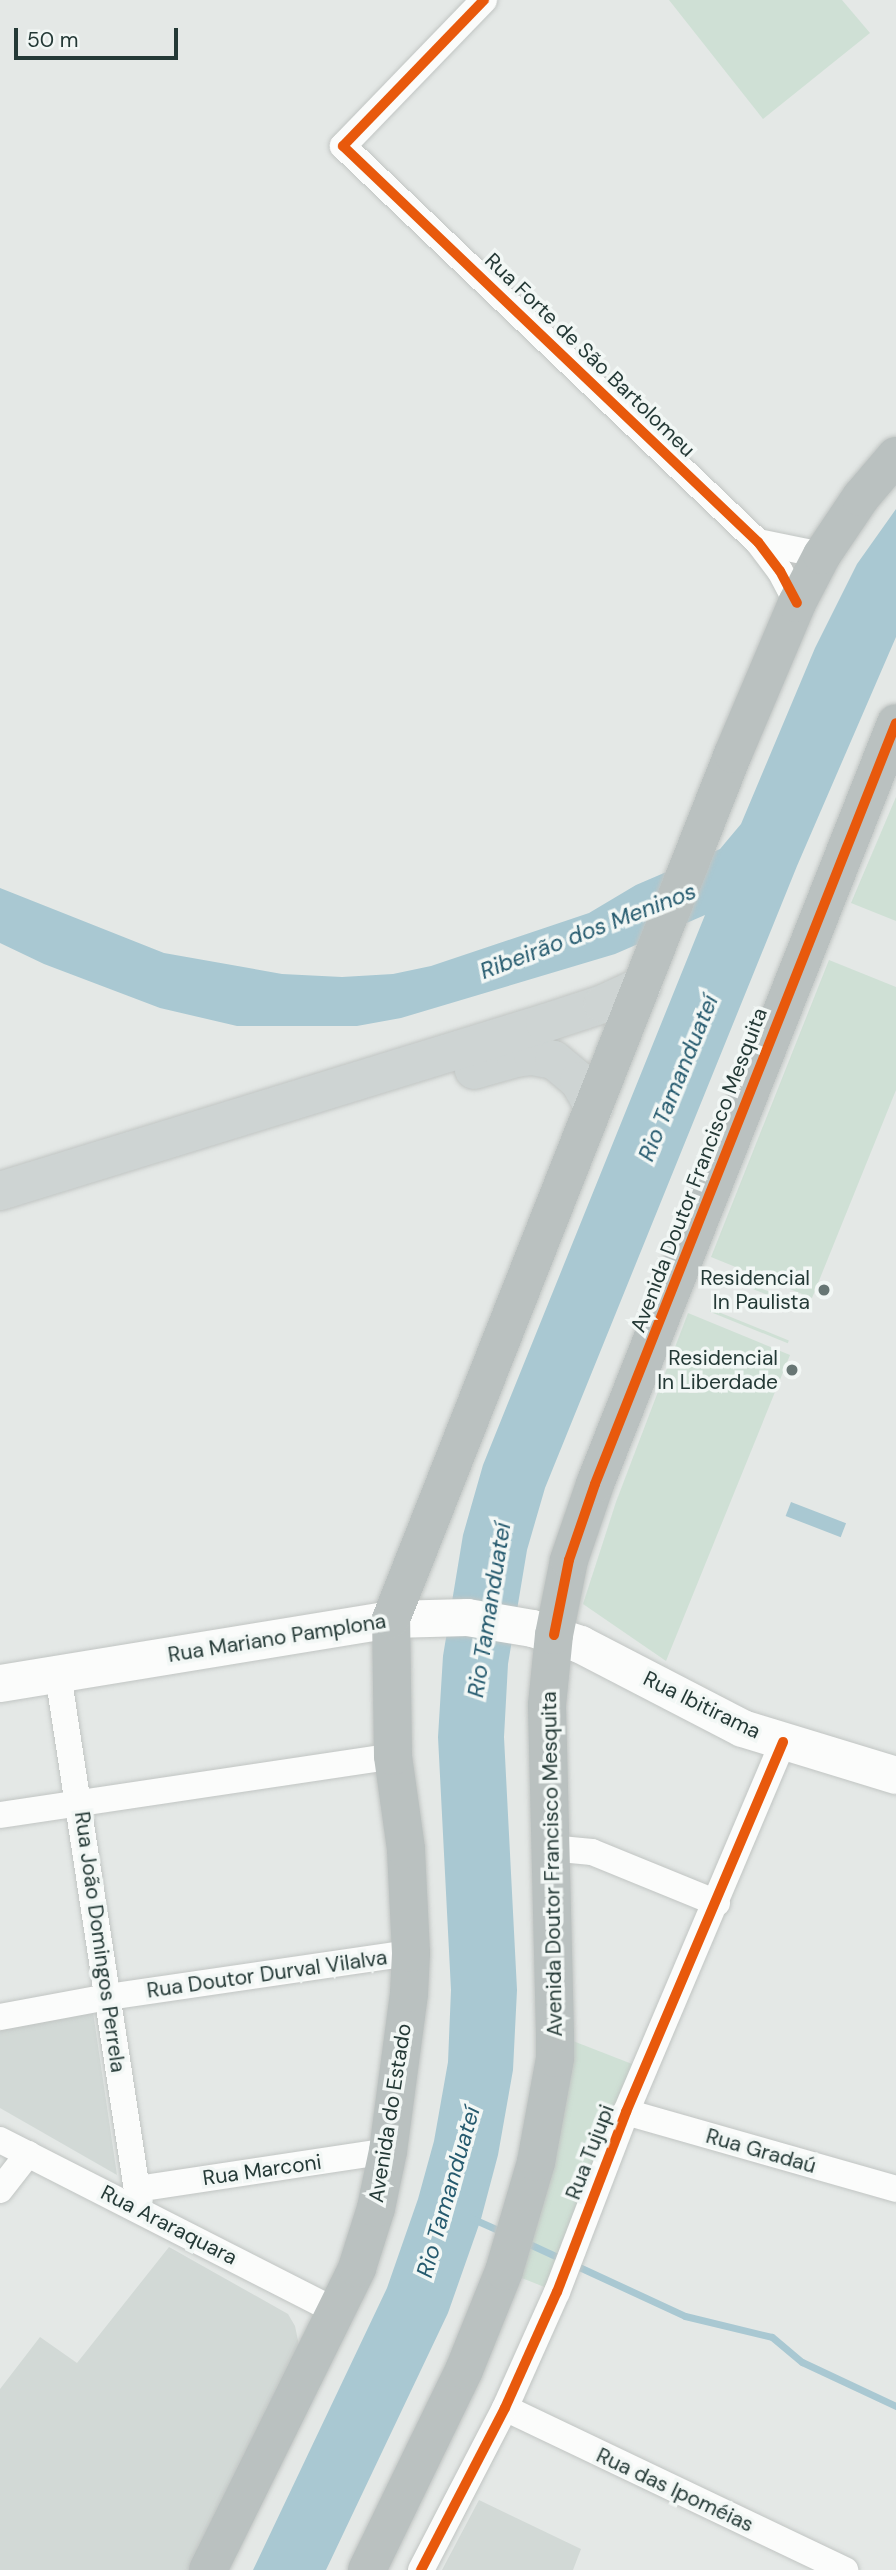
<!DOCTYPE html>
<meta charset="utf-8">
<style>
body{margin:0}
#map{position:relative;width:896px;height:2570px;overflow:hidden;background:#e4e8e6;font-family:"DM Sans",sans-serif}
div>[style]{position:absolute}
.built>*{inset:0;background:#d2d9d6}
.green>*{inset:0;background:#cfe0d5;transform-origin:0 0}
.water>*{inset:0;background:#a9c8d2;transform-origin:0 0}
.stream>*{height:7px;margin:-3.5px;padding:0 3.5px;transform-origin:3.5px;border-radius:3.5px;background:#a9c8d2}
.roads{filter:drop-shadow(0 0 2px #c1c5c3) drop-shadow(0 0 2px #c1c5c3)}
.street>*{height:26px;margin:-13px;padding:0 13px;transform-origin:13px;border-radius:13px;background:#fbfcfb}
.secondary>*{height:37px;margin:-18.5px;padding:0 18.5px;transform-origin:18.5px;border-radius:18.5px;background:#fbfcfb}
.primary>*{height:38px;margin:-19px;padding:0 19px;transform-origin:19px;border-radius:19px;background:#ced4d3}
.highway>*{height:38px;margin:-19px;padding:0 19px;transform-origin:19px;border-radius:19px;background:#bac1c0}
.cycleway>*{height:10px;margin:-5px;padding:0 5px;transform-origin:5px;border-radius:5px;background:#e8590c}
.dots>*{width:19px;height:19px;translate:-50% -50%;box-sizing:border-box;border:4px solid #f2f7f5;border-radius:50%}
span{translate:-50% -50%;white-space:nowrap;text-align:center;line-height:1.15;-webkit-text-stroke:7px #f2f7f5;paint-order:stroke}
.street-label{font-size:21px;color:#243936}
.poi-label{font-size:21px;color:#243936}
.right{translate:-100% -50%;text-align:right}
.water-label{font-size:23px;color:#255a6e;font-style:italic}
.scale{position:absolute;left:14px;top:28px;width:164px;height:32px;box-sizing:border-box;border:4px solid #243936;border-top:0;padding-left:9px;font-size:21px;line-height:24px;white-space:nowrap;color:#243936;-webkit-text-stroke:5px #f2f7f5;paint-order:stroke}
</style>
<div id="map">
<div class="built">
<i style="clip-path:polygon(93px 2012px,117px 2175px,0 2108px,0 2026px)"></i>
<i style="clip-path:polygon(169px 2247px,288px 2314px,295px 2326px,301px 2355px,191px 2570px,0 2570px,0 2389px,40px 2337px,77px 2363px)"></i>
<i style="clip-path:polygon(479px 2500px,581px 2549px,573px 2570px,442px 2570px)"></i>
</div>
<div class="green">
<i style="clip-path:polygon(669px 0,842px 0,870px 33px,763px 119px)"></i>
<i style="clip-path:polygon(896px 797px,896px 921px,851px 903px)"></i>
<i style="clip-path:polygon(829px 960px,896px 987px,896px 1090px,812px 1298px,711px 1257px)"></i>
<i style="clip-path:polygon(726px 1275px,804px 1305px,803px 1309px,725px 1278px)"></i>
<i style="left:711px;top:1309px;width:84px;height:3px;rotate:22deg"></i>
<i style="clip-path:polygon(688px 1313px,790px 1355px,666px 1661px,583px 1604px,616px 1502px)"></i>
<i style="clip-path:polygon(555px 2034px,645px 2069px,557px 2292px,504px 2271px)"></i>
</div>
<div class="water">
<i style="clip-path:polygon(896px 509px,896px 637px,797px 866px,545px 1488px,527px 1550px,508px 1664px,504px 1737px,517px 1990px,513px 2070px,498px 2155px,481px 2219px,448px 2313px,326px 2570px,253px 2570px,387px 2288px,418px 2199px,434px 2141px,448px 2062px,451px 1990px,438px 1737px,443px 1656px,463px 1535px,483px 1465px,705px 915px,615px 954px,401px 1018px,357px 1026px,237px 1026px,160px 1008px,44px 964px,0 943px,0 888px,164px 953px,282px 974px,342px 977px,393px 974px,431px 966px,589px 913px,636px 885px,720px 849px,741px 824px,815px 648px,857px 564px)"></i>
<i style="left:791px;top:1502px;width:59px;height:15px;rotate:21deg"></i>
</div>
<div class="stream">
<i style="left:471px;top:2218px;width:37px;rotate:24deg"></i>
<i style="left:525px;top:2242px;width:176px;rotate:24.8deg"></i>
<i style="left:685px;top:2316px;width:89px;rotate:13.6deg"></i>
<i style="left:772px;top:2337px;width:39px;rotate:40deg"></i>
<i style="left:802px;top:2362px;width:104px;rotate:25.1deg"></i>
</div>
<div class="roads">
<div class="street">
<i style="left:484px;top:0;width:203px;rotate:134deg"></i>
<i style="left:343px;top:146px;width:574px;rotate:43.66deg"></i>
<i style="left:758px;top:542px;width:36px;rotate:53deg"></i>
<i style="left:780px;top:571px;width:36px;rotate:62deg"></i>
<i style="left:758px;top:542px;width:65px;rotate:11.5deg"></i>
<i style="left:58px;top:1674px;width:542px;rotate:81.3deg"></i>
<i style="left:0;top:1815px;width:397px;rotate:-8.5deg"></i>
<i style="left:550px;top:1848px;width:42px;rotate:5.4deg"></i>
<i style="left:592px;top:1852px;width:135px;rotate:22.2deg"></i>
<i style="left:0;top:2017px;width:110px;rotate:-10.5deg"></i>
<i style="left:108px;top:1997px;width:306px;rotate:-8.3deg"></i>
<i style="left:626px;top:2112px;width:281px;rotate:15.9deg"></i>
<i style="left:0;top:2140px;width:378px;rotate:27deg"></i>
<i style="left:137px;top:2189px;width:254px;rotate:-8.6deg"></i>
<i style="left:0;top:2190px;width:46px;rotate:-52.1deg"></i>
<i style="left:505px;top:2408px;width:377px;rotate:25.5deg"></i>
<i style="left:421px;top:2570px;width:182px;rotate:-62.6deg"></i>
<i style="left:505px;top:2408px;width:127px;rotate:-65.9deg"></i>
<i style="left:557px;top:2292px;width:193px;rotate:-69deg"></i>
<i style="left:626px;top:2112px;width:402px;rotate:-67deg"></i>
</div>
<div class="secondary">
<i style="left:0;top:1683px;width:396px;rotate:-9.3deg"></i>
<i style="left:391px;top:1619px;width:76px;rotate:-1.5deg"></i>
<i style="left:467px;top:1617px;width:66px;rotate:9.6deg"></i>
<i style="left:532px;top:1628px;width:51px;rotate:18.4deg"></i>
<i style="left:580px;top:1644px;width:182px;rotate:27.4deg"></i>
<i style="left:742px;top:1728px;width:161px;rotate:17deg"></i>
</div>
<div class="primary">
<i style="left:474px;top:1070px;width:44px;rotate:-15.9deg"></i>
<i style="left:516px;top:1058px;width:17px;rotate:-7deg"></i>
<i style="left:533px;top:1056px;width:21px;rotate:11deg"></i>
<i style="left:554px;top:1060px;width:33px;rotate:40deg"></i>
<i style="left:579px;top:1081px;width:30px;rotate:60deg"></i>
<i style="left:0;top:1191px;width:570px;rotate:-17.13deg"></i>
<i style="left:545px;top:1023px;width:61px;rotate:-18.1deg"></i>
<i style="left:603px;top:1004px;width:43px;rotate:-24.8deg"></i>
</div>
<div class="highway">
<i style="left:208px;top:2570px;width:337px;rotate:-63.7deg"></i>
<i style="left:357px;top:2268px;width:63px;rotate:-72.4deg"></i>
<i style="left:376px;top:2208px;width:58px;rotate:-78.1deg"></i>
<i style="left:388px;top:2151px;width:159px;rotate:-82.4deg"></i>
<i style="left:409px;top:1993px;width:40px;rotate:-87.1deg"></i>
<i style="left:411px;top:1953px;width:104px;rotate:-92.8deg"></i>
<i style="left:406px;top:1849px;width:94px;rotate:-98deg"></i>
<i style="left:393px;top:1756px;width:137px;rotate:-90.8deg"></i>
<i style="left:391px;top:1619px;width:930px;rotate:-68.43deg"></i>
<i style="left:733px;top:754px;width:164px;rotate:-67deg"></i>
<i style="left:797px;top:603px;width:54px;rotate:-62.5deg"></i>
<i style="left:822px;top:555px;width:70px;rotate:-56.1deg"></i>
<i style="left:861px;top:497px;width:54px;rotate:-49.5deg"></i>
<i style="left:367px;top:2570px;width:222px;rotate:-64.1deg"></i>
<i style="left:464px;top:2370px;width:107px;rotate:-68deg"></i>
<i style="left:504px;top:2271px;width:114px;rotate:-73.6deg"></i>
<i style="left:536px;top:2162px;width:106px;rotate:-79.6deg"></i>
<i style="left:555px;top:2058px;width:24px;rotate:-90deg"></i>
<i style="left:555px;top:2034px;width:329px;rotate:-91.4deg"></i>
<i style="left:547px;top:1705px;width:70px;rotate:-84.3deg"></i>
<i style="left:554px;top:1635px;width:76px;rotate:-78.7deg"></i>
<i style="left:569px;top:1560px;width:80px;rotate:-71.1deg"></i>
<i style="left:595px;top:1484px;width:818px;rotate:-68.42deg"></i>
</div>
</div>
<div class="cycleway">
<i style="left:484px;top:0;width:203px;rotate:134deg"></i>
<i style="left:343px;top:146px;width:574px;rotate:43.66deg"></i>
<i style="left:758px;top:542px;width:36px;rotate:53deg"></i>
<i style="left:780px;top:571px;width:36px;rotate:62deg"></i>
<i style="left:554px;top:1635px;width:76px;rotate:-78.7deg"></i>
<i style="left:569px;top:1560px;width:80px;rotate:-71.1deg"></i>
<i style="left:595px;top:1484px;width:818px;rotate:-68.42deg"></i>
<i style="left:421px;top:2570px;width:182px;rotate:-62.6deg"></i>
<i style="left:505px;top:2408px;width:127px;rotate:-65.9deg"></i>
<i style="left:557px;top:2292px;width:193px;rotate:-69deg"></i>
<i style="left:626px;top:2112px;width:402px;rotate:-67deg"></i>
</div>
<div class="dots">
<i style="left:824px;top:1290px;background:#677674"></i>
<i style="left:792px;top:1370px;background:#677674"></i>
</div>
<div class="street-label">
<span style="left:590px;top:355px;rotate:44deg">Rua Forte de São Bartolomeu</span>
<span style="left:699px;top:1170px;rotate:-69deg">Avenida Doutor Francisco Mesquita</span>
<span style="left:277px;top:1638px;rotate:-9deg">Rua Mariano Pamplona</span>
<span style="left:702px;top:1705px;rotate:26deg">Rua Ibitirama</span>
<span style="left:552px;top:1864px;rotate:-91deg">Avenida Doutor Francisco Mesquita</span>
<span style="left:100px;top:1942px;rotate:82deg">Rua João Domingos Perrela</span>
<span style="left:267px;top:1974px;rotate:-8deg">Rua Doutor Durval Vilalva</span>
<span style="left:390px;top:2113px;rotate:-81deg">Avenida do Estado</span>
<span style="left:761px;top:2151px;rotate:16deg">Rua Gradaú</span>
<span style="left:590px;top:2152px;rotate:-69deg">Rua Tujupi</span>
<span style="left:262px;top:2170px;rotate:-8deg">Rua Marconi</span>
<span style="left:169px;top:2225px;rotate:27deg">Rua Araraquara</span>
<span style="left:675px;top:2490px;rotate:25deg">Rua das Ipoméias</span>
</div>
<div class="poi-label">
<span class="right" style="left:810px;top:1290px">Residencial<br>In Paulista</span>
<span class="right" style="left:778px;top:1370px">Residencial<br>In Liberdade</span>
</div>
<div class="water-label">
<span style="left:588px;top:931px;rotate:-21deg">Ribeirão dos Meninos</span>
<span style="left:678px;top:1078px;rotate:-68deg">Rio Tamanduateí</span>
<span style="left:489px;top:1610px;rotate:-81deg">Rio Tamanduateí</span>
<span style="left:448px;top:2192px;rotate:-74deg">Rio Tamanduateí</span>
</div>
<div class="scale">50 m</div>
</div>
